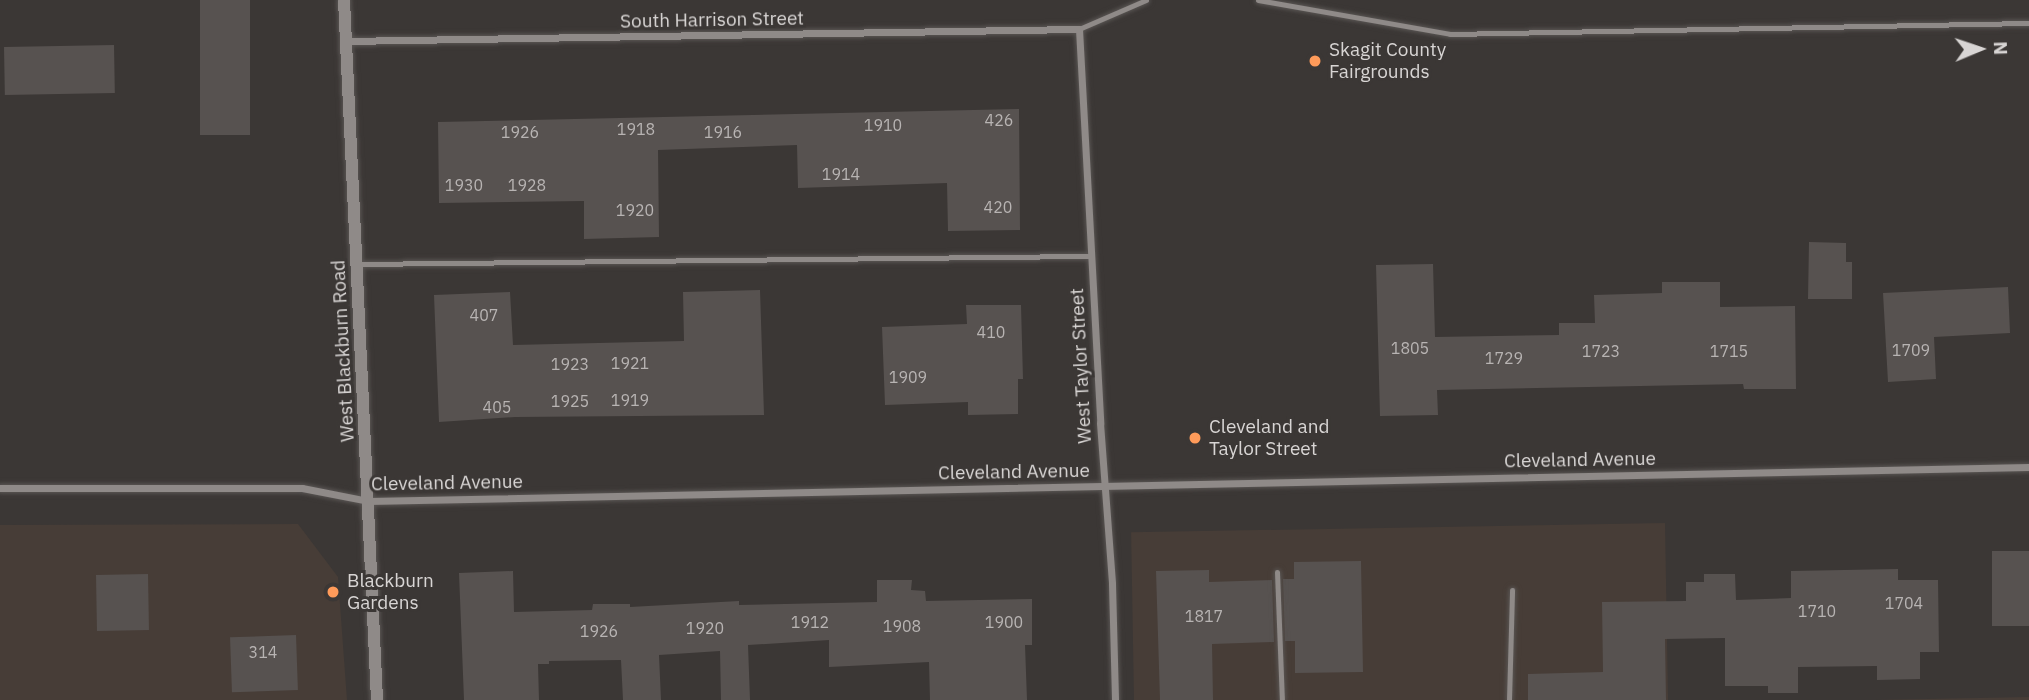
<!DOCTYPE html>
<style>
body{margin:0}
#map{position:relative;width:2029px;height:700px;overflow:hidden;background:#3b3735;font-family:"IBM Plex Sans",sans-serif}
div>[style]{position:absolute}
.built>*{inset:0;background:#473d37;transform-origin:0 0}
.building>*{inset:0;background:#575250;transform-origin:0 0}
.roads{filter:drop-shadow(0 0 2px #595553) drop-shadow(0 0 2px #595553)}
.service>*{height:5px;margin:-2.5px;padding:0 2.5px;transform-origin:2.5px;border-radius:2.5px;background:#8f8a88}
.minor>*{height:7px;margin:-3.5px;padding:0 3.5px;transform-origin:3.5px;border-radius:3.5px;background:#8f8a88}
.tertiary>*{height:12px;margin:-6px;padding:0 6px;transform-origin:6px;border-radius:6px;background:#8f8a88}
.dots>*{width:19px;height:19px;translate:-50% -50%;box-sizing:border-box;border:4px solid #3b3735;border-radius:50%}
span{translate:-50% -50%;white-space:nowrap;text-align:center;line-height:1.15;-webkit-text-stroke:6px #3b3735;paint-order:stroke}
.number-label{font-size:16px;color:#b8b4b3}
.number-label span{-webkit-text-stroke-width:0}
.street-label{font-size:19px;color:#d8d5d4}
.poi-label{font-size:19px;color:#d8d5d4}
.left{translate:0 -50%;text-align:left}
.north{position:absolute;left:1945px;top:14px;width:70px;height:70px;-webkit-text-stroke:5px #3b3735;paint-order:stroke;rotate:88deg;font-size:19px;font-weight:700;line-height:28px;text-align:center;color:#d8d5d4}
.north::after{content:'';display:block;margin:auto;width:24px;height:32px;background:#d8d5d4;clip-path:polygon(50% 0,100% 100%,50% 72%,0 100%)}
</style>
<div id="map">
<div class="built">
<i style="left:1665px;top:523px;width:177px;height:534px;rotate:89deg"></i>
<i style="clip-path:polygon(298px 524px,338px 577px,347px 700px,0 700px,0 525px)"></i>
<i style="clip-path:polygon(2029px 697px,2029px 700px,1875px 700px)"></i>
</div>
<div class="building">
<i style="left:200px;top:0;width:50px;height:135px"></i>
<i style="left:114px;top:45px;width:48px;height:110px;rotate:89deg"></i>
<i style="clip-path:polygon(1019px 109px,1020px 230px,948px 231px,947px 183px,798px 188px,797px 145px,658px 150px,659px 237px,584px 239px,584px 201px,439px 203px,438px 122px)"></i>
<i style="clip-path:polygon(1809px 242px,1846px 243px,1846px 262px,1852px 262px,1852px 299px,1808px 299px)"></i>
<i style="clip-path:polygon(1433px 264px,1435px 337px,1559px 335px,1559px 323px,1595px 323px,1594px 295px,1662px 293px,1662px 282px,1720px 282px,1720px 307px,1795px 306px,1796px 389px,1744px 389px,1743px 384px,1437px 390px,1438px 415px,1380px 416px,1376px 265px)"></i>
<i style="clip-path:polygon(2008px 287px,2010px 333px,1934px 337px,1936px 379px,1888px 382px,1883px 293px)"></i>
<i style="clip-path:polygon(760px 290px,764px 415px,515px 417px,439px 422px,434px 295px,510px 292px,513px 345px,684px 341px,683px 292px)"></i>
<i style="clip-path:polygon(966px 305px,1021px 305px,1023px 379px,1018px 379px,1018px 414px,968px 415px,968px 402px,885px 405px,882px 327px,967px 324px)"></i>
<i style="left:2029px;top:551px;width:75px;height:37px;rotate:90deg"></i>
<i style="clip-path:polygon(1361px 561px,1363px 672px,1295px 673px,1295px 641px,1285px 641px,1283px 579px,1294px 579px,1294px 562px)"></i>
<i style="clip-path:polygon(1898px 569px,1898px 580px,1938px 580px,1939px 652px,1920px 652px,1920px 679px,1877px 680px,1877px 666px,1798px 667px,1798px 693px,1768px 693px,1768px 686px,1725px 686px,1725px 638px,1665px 639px,1666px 700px,1528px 700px,1528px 674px,1603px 672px,1602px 602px,1686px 601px,1686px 582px,1704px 582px,1704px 574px,1735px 574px,1736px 600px,1791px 598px,1791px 571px)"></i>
<i style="clip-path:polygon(1209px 570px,1209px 582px,1272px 580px,1274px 642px,1212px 644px,1213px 700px,1160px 700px,1156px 571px)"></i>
<i style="clip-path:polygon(513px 571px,514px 612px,592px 610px,593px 604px,630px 604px,630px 607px,739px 601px,739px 605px,877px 602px,877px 580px,912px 580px,911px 590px,925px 591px,926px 601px,1032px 599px,1032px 645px,1025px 645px,1027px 700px,930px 700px,929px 662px,829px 667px,829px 640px,748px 645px,750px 700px,721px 700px,720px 651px,659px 655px,661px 700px,623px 700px,621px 660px,549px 661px,549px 664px,538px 664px,539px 700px,464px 700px,459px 573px)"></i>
<i style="left:148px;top:574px;width:56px;height:52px;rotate:89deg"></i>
<i style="left:296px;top:635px;width:55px;height:66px;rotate:88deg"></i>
</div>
<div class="roads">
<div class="service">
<i style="left:1258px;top:0;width:195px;rotate:10deg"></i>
<i style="left:1450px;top:34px;width:579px;rotate:-1.09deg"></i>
<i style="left:1079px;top:29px;width:73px;rotate:-23.4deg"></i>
<i style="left:358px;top:264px;width:733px;rotate:-0.63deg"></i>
<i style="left:1277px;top:572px;width:128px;rotate:87.8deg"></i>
<i style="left:1509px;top:700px;width:110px;rotate:-88.4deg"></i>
</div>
<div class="minor">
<i style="left:346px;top:41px;width:733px;rotate:-0.94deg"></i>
<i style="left:1079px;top:29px;width:395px;rotate:86.9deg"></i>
<i style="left:1100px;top:423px;width:161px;rotate:85.7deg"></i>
<i style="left:1112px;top:584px;width:116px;rotate:88.5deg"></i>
<i style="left:0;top:488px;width:302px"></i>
<i style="left:302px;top:488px;width:67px;rotate:11.1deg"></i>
<i style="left:368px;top:501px;width:1661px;rotate:-1.17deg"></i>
</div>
<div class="tertiary">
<i style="left:344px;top:0;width:701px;rotate:87.3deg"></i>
</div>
</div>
<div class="dots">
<i style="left:1315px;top:61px;background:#ff9b5a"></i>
<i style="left:1195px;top:438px;background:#ff9b5a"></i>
<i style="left:333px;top:592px;background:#ff9b5a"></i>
</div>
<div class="number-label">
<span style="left:999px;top:120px">426</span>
<span style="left:883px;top:125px">1910</span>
<span style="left:636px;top:129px">1918</span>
<span style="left:520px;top:132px">1926</span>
<span style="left:723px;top:132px">1916</span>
<span style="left:841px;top:174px">1914</span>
<span style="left:464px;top:185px">1930</span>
<span style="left:527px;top:185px">1928</span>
<span style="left:998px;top:207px">420</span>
<span style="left:635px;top:210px">1920</span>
<span style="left:484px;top:315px">407</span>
<span style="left:991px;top:332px">410</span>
<span style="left:1410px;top:348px">1805</span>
<span style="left:1911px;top:350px">1709</span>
<span style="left:1601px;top:351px">1723</span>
<span style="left:1729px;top:351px">1715</span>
<span style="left:1504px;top:358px">1729</span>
<span style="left:630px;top:363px">1921</span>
<span style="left:570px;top:364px">1923</span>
<span style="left:908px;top:377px">1909</span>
<span style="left:630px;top:400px">1919</span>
<span style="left:570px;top:401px">1925</span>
<span style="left:497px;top:407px">405</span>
<span style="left:1904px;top:603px">1704</span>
<span style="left:1817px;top:611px">1710</span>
<span style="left:1204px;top:616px">1817</span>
<span style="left:810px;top:622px">1912</span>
<span style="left:1004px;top:622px">1900</span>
<span style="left:902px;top:626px">1908</span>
<span style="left:705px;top:628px">1920</span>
<span style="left:599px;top:631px">1926</span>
<span style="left:263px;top:652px">314</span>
</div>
<div class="street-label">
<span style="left:712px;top:20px;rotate:-1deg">South Harrison Street</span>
<span style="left:343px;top:351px;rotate:-93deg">West Blackburn Road</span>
<span style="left:1081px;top:366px;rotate:-93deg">West Taylor Street</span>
<span style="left:1580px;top:460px;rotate:-1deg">Cleveland Avenue</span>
<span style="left:1014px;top:472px;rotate:-1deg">Cleveland Avenue</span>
<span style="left:447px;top:483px;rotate:-1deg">Cleveland Avenue</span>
</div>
<div class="poi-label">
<span class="left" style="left:1329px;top:61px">Skagit County<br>Fairgrounds</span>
<span class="left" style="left:1209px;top:438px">Cleveland and<br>Taylor Street</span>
<span class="left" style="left:347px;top:592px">Blackburn<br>Gardens</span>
</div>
<div class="north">N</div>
</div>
